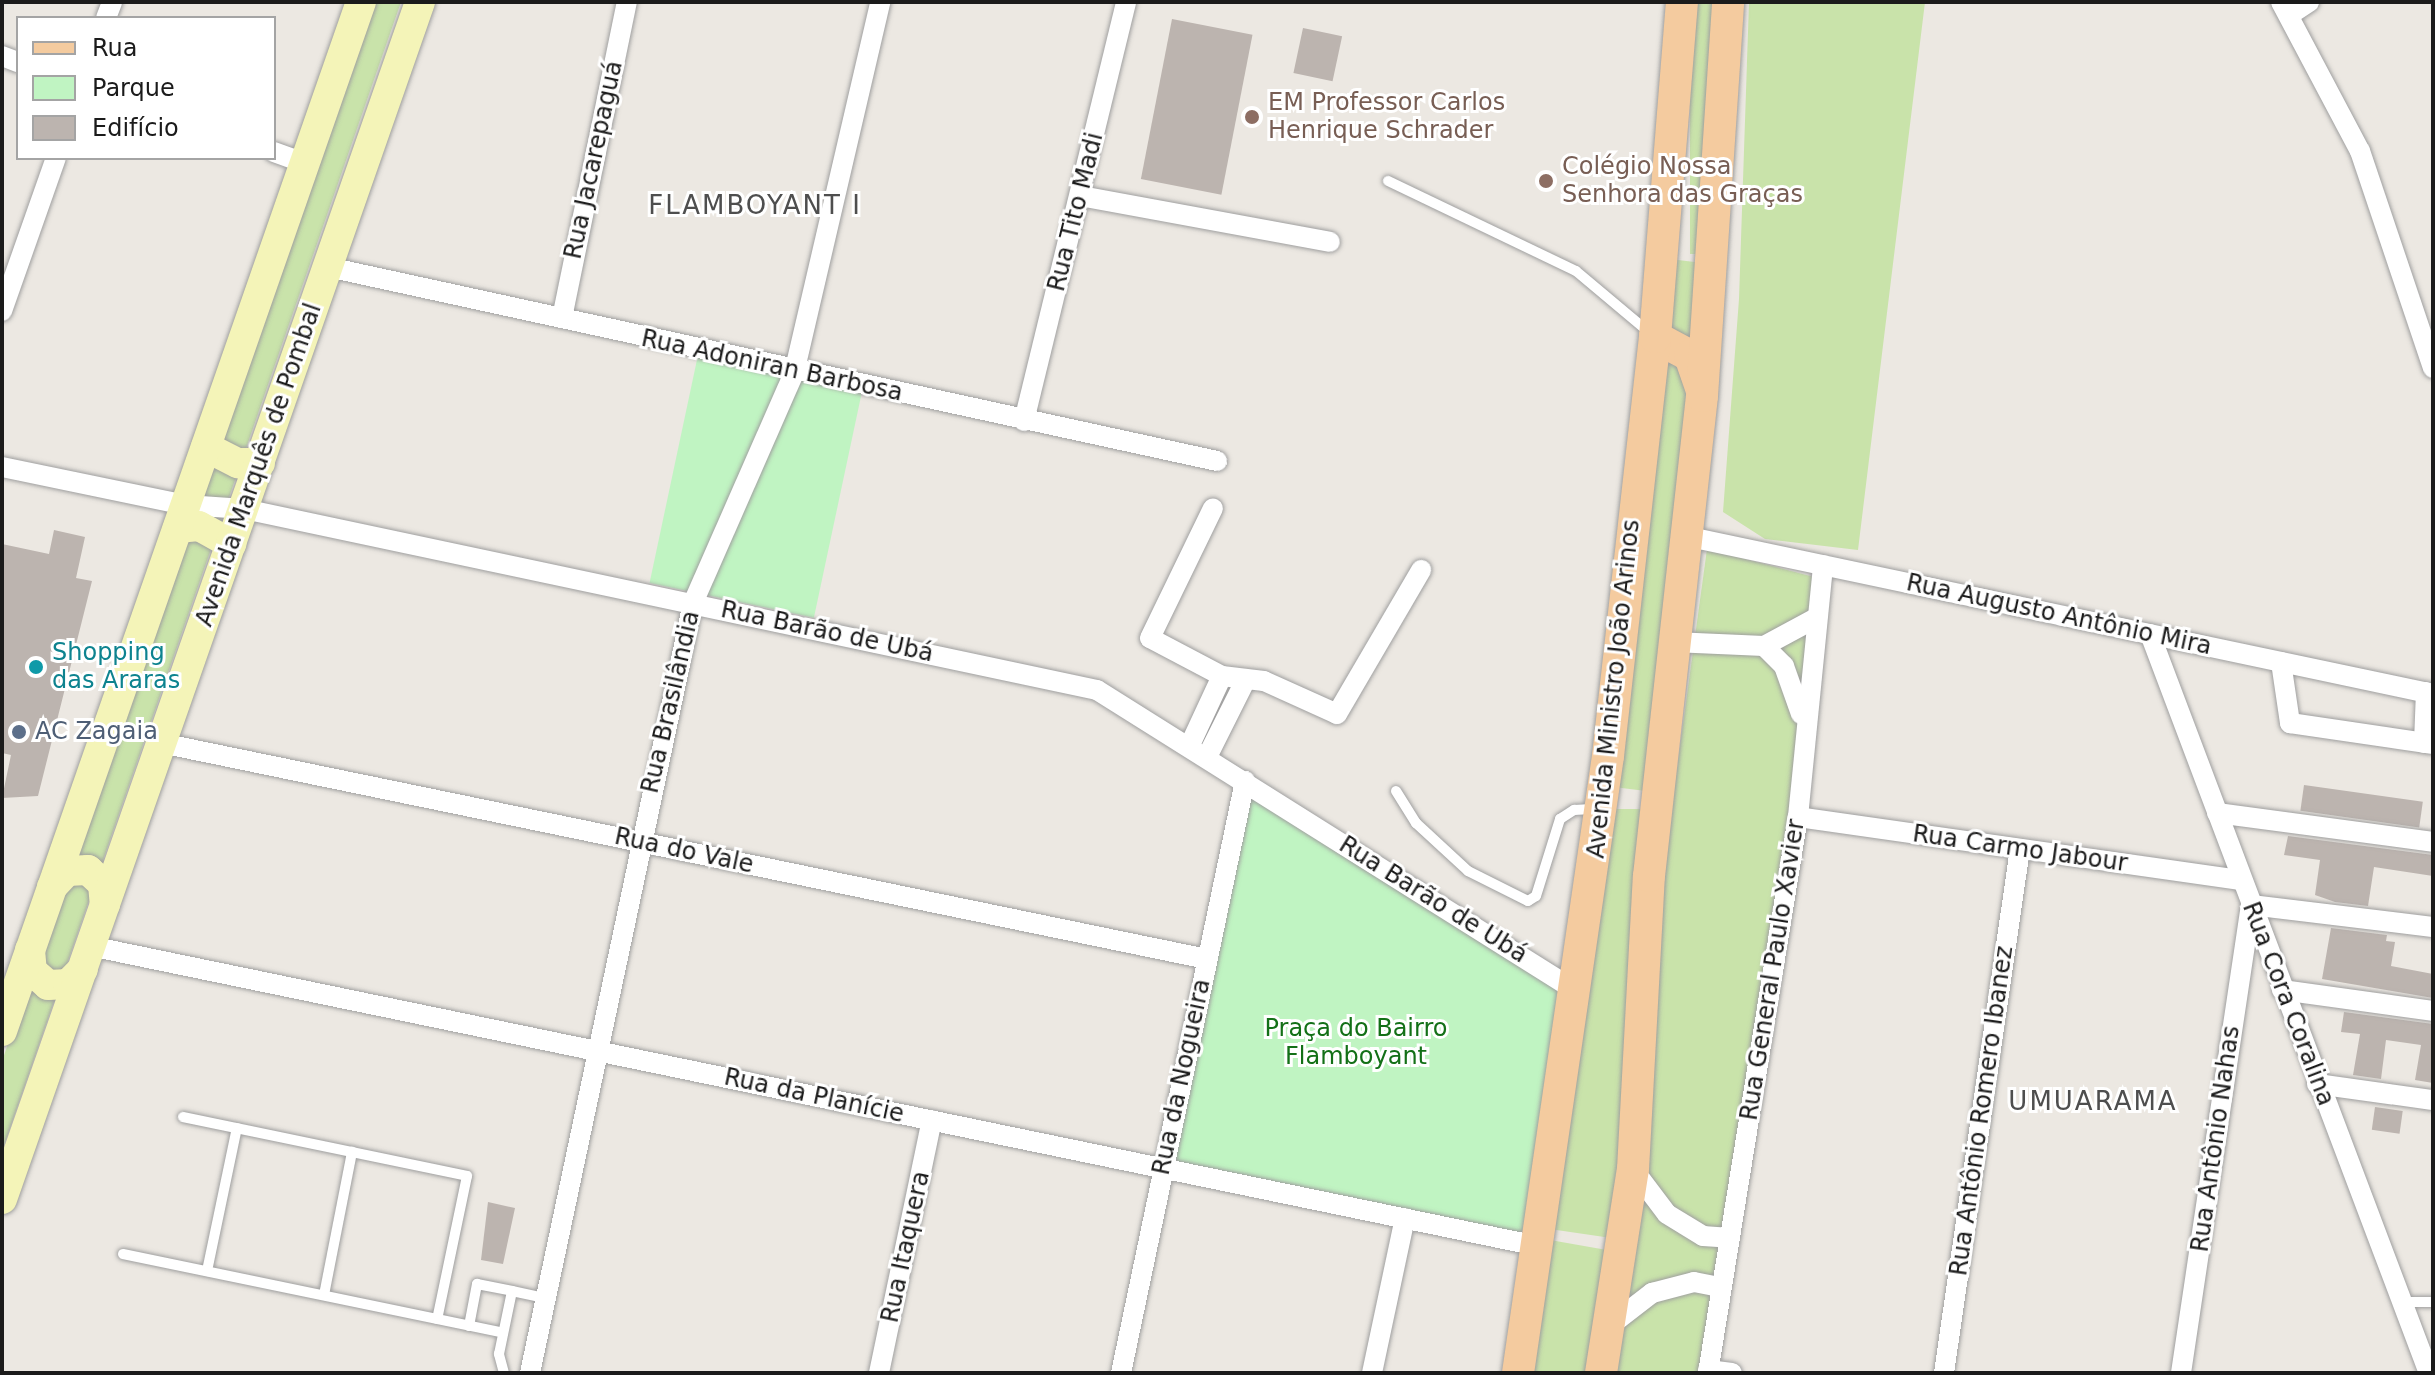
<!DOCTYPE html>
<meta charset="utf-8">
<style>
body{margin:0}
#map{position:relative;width:2435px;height:1375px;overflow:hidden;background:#ece8e2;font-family:"DejaVu Sans",sans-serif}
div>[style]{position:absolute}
.grass>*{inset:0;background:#c9e3aa;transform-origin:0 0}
.park>*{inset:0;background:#c0f4c2;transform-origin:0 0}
.building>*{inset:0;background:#bcb4af;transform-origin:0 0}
.roads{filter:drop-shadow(0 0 2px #9f9f9f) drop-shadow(0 0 2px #9f9f9f)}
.service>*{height:10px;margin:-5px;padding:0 5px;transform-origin:5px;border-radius:5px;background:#fff}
.minor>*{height:20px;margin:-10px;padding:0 10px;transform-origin:10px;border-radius:10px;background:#fff}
.secondary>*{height:30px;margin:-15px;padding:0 15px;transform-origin:15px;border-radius:15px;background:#f4f4b8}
.primary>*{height:32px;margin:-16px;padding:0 16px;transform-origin:16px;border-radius:16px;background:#f4cb9f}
.dots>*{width:22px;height:22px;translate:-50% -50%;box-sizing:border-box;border:4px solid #fff;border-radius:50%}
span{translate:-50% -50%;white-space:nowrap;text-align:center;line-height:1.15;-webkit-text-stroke:6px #fff;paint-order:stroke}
.education-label{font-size:24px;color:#785e54}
.left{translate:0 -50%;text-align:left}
.street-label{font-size:24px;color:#1b1b1b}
.culture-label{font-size:24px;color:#0d838f}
.service-label{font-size:24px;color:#4e5e75}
.park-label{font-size:24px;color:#137017}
.neighbourhood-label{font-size:26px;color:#4e4e4e;letter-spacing:2px}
.frame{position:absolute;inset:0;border:4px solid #1b1b1b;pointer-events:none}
.legend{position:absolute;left:16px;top:16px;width:260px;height:144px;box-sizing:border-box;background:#fff;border:2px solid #a4a4a4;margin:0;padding:10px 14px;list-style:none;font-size:24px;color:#1b1b1b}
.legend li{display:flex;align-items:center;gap:16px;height:40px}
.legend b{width:40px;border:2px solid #a4a4a4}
</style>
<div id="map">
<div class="grass">
<i style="clip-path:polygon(372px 2px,401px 2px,2px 1151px,2px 1061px)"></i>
<i style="left:1690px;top:2px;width:36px;height:252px"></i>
<i style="clip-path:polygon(1749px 2px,1925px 2px,1858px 550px,1765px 539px,1723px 512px,1739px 299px)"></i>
<i style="left:1670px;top:259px;width:39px;height:531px;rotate:7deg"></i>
<i style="clip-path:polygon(1707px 549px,1814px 577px,1787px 825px,1698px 1373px,1613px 1373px,1661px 885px)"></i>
<i style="clip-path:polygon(1613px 809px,1651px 809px,1618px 1239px,1543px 1228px)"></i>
<i style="left:1550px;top:1240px;width:62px;height:134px;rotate:10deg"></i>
</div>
<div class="park">
<i style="left:698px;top:355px;width:168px;height:233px;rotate:12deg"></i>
<i style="clip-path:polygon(1245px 781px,1576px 991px,1537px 1246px,1163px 1168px)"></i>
</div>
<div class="building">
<i style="left:1172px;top:19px;width:82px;height:163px;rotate:11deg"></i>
<i style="left:1303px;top:28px;width:40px;height:46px;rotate:12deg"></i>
<i style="clip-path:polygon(54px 530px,85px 537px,76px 578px,92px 581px,38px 796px,2px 798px,11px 755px,2px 753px,2px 544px,49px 554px)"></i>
<i style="left:2304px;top:785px;width:120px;height:26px;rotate:8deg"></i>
<i style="clip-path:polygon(2288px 836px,2433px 855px,2433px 876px,2374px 867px,2368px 906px,2335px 902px,2315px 895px,2320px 860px,2284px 855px)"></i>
<i style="clip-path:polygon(2331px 928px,2387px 935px,2386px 941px,2395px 942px,2391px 966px,2433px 974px,2433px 998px,2322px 979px)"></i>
<i style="clip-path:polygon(2344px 1012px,2433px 1024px,2433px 1083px,2415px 1080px,2421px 1045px,2386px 1040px,2381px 1079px,2353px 1075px,2360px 1034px,2341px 1032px)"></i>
<i style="left:2375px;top:1107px;width:28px;height:23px;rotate:8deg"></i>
<i style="clip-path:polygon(488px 1202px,515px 1208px,503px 1264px,481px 1260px)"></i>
</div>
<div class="roads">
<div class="service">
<i style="left:1388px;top:181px;width:208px;rotate:25.6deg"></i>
<i style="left:1576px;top:271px;width:98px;rotate:40deg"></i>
<i style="left:1396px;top:791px;width:38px;rotate:58deg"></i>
<i style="left:1416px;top:823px;width:71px;rotate:42.7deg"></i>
<i style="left:1468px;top:871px;width:67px;rotate:26.6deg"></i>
<i style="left:1528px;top:901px;width:9px;rotate:-32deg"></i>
<i style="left:1536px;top:896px;width:81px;rotate:-72.7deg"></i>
<i style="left:1560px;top:819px;width:17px;rotate:-33deg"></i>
<i style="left:1574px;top:810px;width:22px;rotate:-3deg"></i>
<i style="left:183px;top:1117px;width:290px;rotate:11.7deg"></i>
<i style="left:467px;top:1176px;width:146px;rotate:101.8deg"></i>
<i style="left:123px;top:1254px;width:388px;rotate:11.7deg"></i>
<i style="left:207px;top:1271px;width:146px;rotate:-78.2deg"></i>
<i style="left:324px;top:1295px;width:146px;rotate:-78.9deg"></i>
<i style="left:2402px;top:1302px;width:31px"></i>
<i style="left:469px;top:1326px;width:43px;rotate:-79.2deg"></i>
<i style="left:477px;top:1284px;width:36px;rotate:11deg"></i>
<i style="left:504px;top:1373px;width:20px;rotate:-105deg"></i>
<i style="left:499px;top:1354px;width:64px;rotate:-78.3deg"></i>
<i style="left:512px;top:1291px;width:35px;rotate:12deg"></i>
</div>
<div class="minor">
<i style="left:2281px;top:2px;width:169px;rotate:62.1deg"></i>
<i style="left:2360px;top:151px;width:229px;rotate:71.4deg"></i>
<i style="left:2289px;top:15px;width:24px;rotate:-33deg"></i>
<i style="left:106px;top:18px;width:17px;rotate:-69deg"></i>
<i style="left:2px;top:56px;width:17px;rotate:21deg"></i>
<i style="left:274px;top:152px;width:33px;rotate:20deg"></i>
<i style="left:1080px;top:196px;width:254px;rotate:10.4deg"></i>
<i style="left:328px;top:267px;width:910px;rotate:12.31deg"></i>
<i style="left:2px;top:311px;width:162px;rotate:-70.6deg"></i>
<i style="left:562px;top:318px;width:323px;rotate:-78.4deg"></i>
<i style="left:1024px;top:421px;width:431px;rotate:-76.3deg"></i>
<i style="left:2px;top:467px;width:188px;rotate:11.7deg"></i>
<i style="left:186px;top:505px;width:58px;rotate:3.9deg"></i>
<i style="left:244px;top:509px;width:872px;rotate:11.98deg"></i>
<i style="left:1097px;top:690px;width:566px;rotate:32.14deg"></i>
<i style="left:1685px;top:536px;width:765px;rotate:11.93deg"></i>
<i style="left:2150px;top:634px;width:790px;rotate:69.32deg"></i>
<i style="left:1673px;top:642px;width:91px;rotate:2.5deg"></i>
<i style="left:1764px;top:646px;width:59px;rotate:-28.3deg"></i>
<i style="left:1764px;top:646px;width:28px;rotate:45deg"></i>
<i style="left:1784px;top:666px;width:51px;rotate:70.5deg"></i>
<i style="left:2281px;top:662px;width:62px;rotate:81.6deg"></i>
<i style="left:2290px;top:723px;width:145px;rotate:8.4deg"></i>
<i style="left:1222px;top:676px;width:42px;rotate:6.8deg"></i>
<i style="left:1264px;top:681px;width:80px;rotate:24.3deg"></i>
<i style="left:1337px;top:714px;width:167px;rotate:-59.7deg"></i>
<i style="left:161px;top:743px;width:1068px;rotate:11.67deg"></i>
<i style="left:2424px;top:743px;width:51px;rotate:-87.8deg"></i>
<i style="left:1189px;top:747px;width:78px;rotate:-65.1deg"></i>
<i style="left:1222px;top:676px;width:81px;rotate:-152.2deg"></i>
<i style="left:1150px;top:638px;width:144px;rotate:-64.1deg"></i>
<i style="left:1207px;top:757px;width:85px;rotate:-63.4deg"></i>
<i style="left:2217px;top:813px;width:218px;rotate:7.6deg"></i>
<i style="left:1798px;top:817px;width:448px;rotate:8.1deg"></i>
<i style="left:90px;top:946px;width:1478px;rotate:11.71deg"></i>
<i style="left:2282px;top:990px;width:152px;rotate:7.9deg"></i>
<i style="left:2317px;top:1084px;width:117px;rotate:7.9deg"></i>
<i style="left:1633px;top:1169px;width:56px;rotate:52.9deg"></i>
<i style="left:1667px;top:1214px;width:42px;rotate:31.4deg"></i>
<i style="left:1703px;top:1236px;width:27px;rotate:4deg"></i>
<i style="left:1608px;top:1327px;width:56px;rotate:-37.7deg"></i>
<i style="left:1652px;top:1293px;width:43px;rotate:-14.7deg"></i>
<i style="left:1694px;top:1282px;width:26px;rotate:11deg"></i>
<i style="left:1708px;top:1370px;width:24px;rotate:7deg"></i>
<i style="left:530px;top:1373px;width:787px;rotate:-78.05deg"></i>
<i style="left:693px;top:603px;width:251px;rotate:-66.3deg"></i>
<i style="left:794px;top:373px;width:381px;rotate:-76.9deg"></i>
<i style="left:879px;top:1373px;width:258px;rotate:-78.2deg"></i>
<i style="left:1121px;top:1373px;width:605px;rotate:-78.17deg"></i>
<i style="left:1372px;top:1373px;width:158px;rotate:-78deg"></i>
<i style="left:1708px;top:1373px;width:563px;rotate:-80.81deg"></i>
<i style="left:1798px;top:817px;width:253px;rotate:-84.3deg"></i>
<i style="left:1944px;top:1373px;width:529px;rotate:-81.75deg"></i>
<i style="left:2181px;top:1373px;width:473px;rotate:-81.5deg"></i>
<i style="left:2251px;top:905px;width:183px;rotate:6.9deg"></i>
</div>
<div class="secondary">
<i style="left:206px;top:447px;width:36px;rotate:27deg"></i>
<i style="left:238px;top:463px;width:22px"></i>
<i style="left:178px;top:528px;width:21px;rotate:-5deg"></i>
<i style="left:199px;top:526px;width:37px;rotate:29deg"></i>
<i style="left:52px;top:887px;width:22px;rotate:-47deg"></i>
<i style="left:67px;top:871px;width:21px;rotate:-3deg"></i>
<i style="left:88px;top:870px;width:21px;rotate:43deg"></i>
<i style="left:103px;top:884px;width:21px;rotate:85deg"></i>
<i style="left:30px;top:950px;width:21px;rotate:85deg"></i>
<i style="left:32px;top:971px;width:21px;rotate:41deg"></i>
<i style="left:48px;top:985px;width:20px;rotate:-3deg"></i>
<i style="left:68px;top:984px;width:21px;rotate:-45deg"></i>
<i style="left:2px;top:1031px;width:1090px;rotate:-70.77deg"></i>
<i style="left:2px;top:1199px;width:1268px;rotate:-70.75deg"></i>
</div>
<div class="primary">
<i style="left:1655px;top:337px;width:40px;rotate:28deg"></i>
<i style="left:1690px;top:356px;width:34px;rotate:71deg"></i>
<i style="left:1518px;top:1373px;width:624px;rotate:-81.7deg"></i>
<i style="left:1608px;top:756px;width:422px;rotate:-83.6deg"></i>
<i style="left:1655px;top:337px;width:336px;rotate:-85.4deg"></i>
<i style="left:1601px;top:1373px;width:206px;rotate:-81.1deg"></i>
<i style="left:1633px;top:1169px;width:293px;rotate:-86.9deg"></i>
<i style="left:1649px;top:876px;width:483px;rotate:-83.7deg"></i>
<i style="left:1702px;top:396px;width:395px;rotate:-86.2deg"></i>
</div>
</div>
<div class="dots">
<i style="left:1252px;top:117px;background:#8d6e63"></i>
<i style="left:1546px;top:181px;background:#8d6e63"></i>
<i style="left:36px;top:667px;background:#0f9aa8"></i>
<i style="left:19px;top:732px;background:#5c6f8a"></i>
</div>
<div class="education-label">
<span class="left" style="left:1268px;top:117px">EM Professor Carlos<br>Henrique Schrader</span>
<span class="left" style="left:1562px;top:181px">Colégio Nossa<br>Senhora das Graças</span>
</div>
<div class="street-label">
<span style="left:594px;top:160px;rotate:-78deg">Rua Jacarepaguá</span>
<span style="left:1076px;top:212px;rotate:-76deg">Rua Tito Madi</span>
<span style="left:772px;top:366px;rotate:12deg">Rua Adoniran Barbosa</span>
<span style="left:259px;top:465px;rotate:-71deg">Avenida Marquês de Pombal</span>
<span style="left:2059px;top:615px;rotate:12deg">Rua Augusto Antônio Mira</span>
<span style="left:827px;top:632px;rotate:12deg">Rua Barão de Ubá</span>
<span style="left:1614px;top:689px;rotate:-84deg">Avenida Ministro João Arinos</span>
<span style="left:671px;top:702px;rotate:-77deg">Rua Brasilândia</span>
<span style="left:2020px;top:849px;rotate:8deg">Rua Carmo Jabour</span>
<span style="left:684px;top:851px;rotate:12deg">Rua do Vale</span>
<span style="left:1433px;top:900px;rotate:32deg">Rua Barão de Ubá</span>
<span style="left:1773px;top:970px;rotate:-81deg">Rua General Paulo Xavier</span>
<span style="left:2288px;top:1004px;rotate:69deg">Rua Cora Coralina</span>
<span style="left:1182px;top:1077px;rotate:-78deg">Rua da Nogueira</span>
<span style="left:814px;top:1096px;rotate:12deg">Rua da Planície</span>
<span style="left:1982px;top:1111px;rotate:-82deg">Rua Antônio Romero Ibanez</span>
<span style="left:2216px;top:1139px;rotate:-82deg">Rua Antônio Nahas</span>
<span style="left:906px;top:1247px;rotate:-78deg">Rua Itaquera</span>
</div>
<div class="culture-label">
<span class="left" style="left:52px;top:667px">Shopping<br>das Araras</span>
</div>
<div class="service-label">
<span class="left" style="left:35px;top:732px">AC Zagaia</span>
</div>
<div class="park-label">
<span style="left:1356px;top:1043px">Praça do Bairro<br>Flamboyant</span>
</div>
<div class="neighbourhood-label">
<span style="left:755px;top:206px">FLAMBOYANT I</span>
<span style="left:2093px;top:1102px">UMUARAMA</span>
</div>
<div class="frame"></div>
<ul class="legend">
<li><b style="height:10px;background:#f4cb9f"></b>Rua</li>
<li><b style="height:22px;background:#c0f4c2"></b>Parque</li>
<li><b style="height:22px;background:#bcb4af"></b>Edifício</li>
</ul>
</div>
